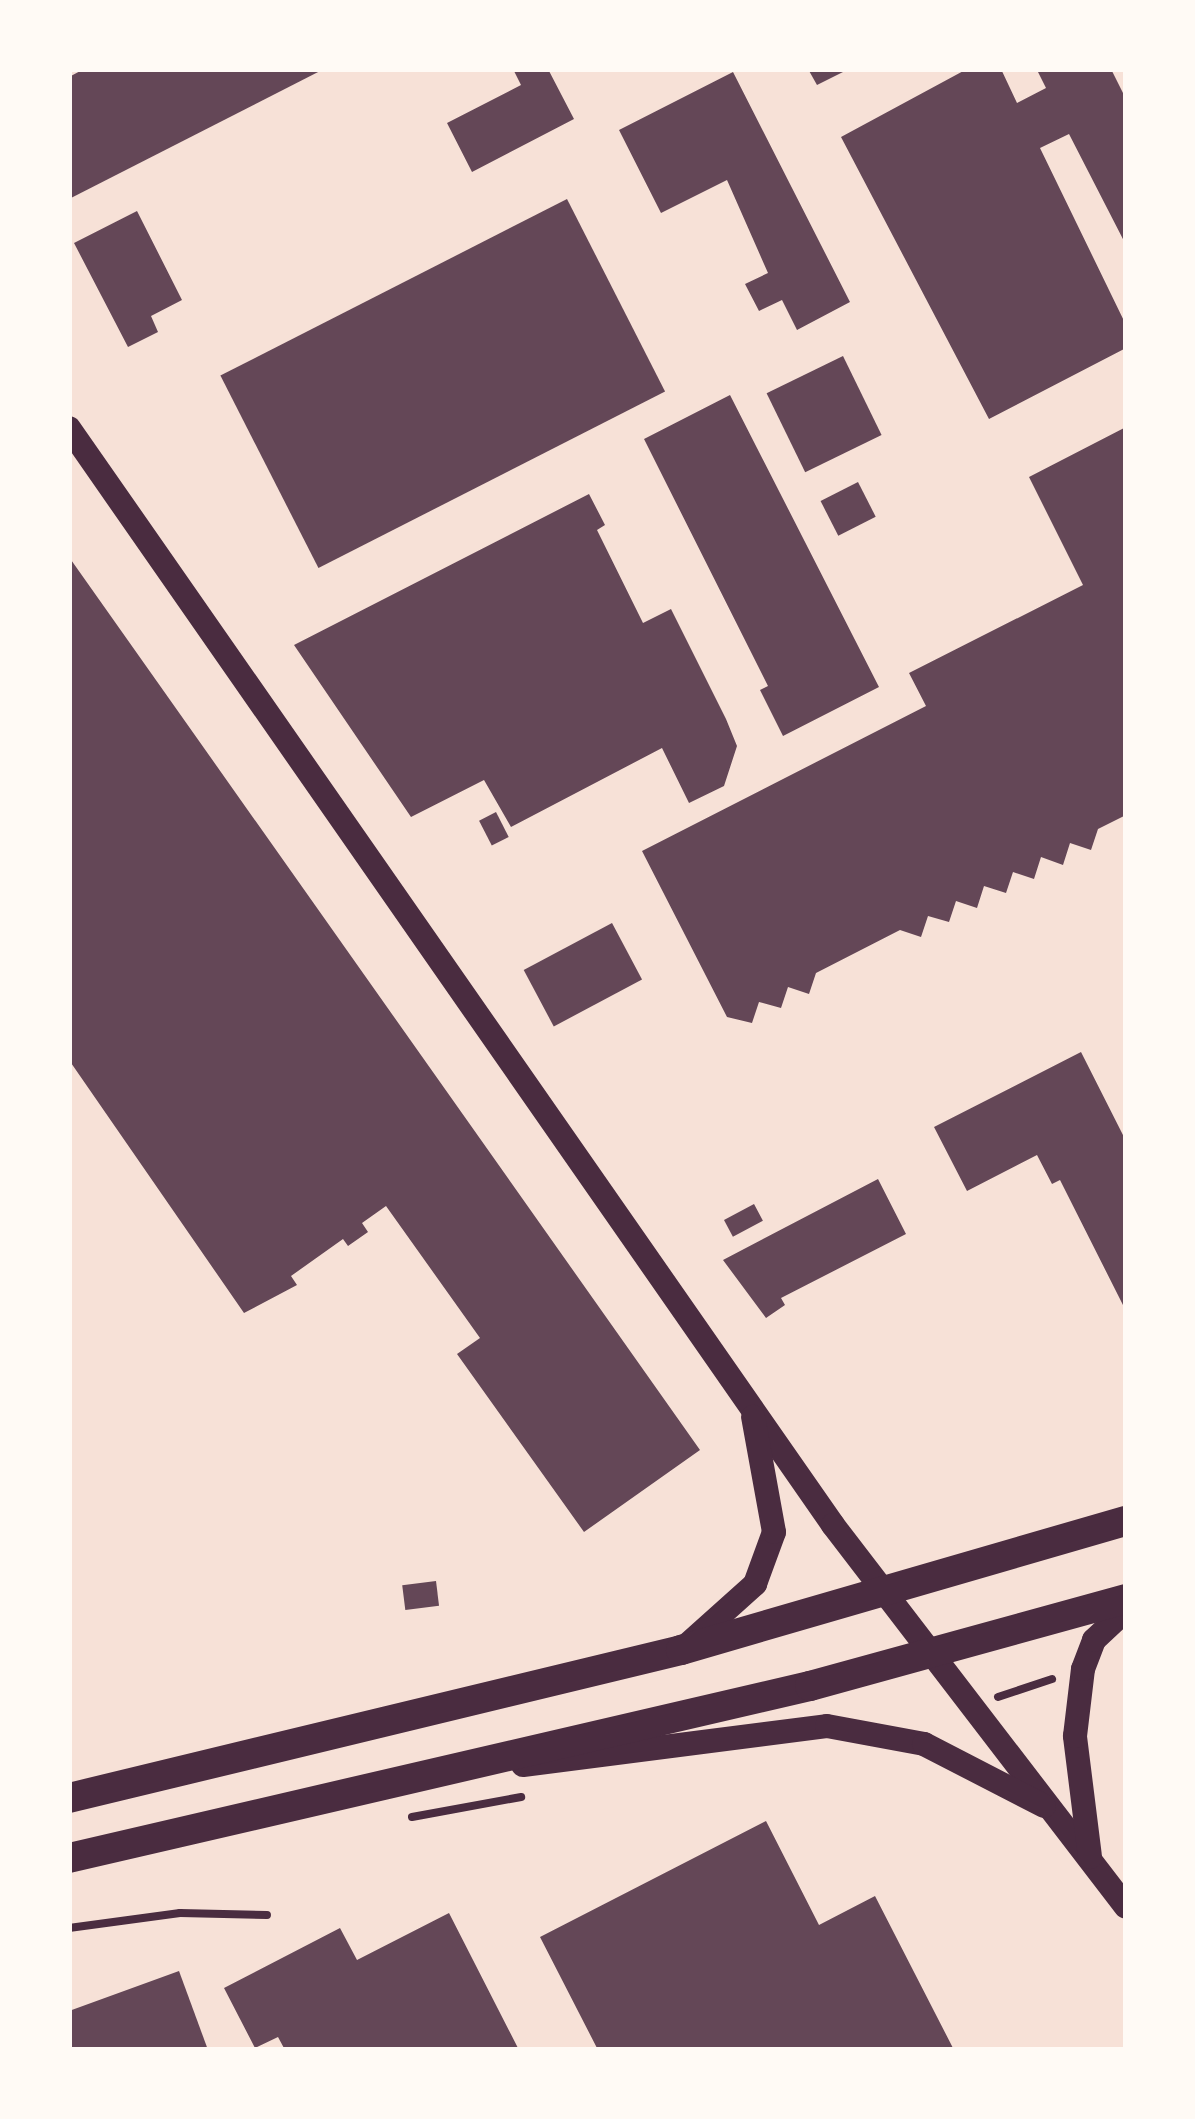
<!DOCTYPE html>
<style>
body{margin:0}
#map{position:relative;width:1195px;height:2119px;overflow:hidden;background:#f7e1d7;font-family:Manrope,sans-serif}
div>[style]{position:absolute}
.building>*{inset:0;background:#644757;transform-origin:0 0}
.path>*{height:8px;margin:-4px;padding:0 4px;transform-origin:4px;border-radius:4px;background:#4a2c40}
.secondary>*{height:24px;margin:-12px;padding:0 12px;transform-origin:12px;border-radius:12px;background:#4a2c40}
.primary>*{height:30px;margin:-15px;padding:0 15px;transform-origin:15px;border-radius:15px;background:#4a2c40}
span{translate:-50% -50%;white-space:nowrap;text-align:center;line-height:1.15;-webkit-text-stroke:10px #fffaf5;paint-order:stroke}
.frame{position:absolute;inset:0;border:72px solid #fffaf5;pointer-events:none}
</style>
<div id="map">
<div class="building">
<i style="clip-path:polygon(84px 69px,324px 69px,69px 199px,69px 77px)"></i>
<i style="clip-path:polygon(513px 69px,548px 69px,574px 119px,472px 172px,447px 123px,521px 85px)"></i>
<i style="clip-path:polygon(808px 69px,849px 69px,817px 85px)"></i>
<i style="clip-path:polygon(967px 69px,1001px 69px,1017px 103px,1046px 88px,1038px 72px,1044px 69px,1111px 69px,1126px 99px,1126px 245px,1069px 134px,1040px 148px,1126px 325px,1126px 348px,989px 419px,841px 137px)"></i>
<i style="clip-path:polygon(733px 72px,850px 302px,797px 330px,782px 300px,759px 311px,745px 284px,768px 273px,727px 180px,661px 213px,619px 130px)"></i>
<i style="left:567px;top:199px;width:216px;height:389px;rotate:63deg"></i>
<i style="clip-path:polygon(137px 211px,182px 300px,151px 316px,158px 332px,128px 347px,74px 243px)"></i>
<i style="left:843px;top:356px;width:88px;height:85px;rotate:64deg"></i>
<i style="clip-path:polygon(730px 395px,879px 687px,783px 736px,760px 690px,768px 686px,644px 439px)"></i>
<i style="clip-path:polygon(1126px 427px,1126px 815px,1098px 829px,1091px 850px,1070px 843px,1063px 865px,1041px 857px,1034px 879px,1013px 872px,1006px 893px,984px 886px,977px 908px,956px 901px,949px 922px,928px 916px,921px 937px,900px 930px,816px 973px,809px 994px,788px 987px,781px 1008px,759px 1002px,752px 1023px,727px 1017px,642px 851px,926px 706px,909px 673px,1083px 585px,1029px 477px)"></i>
<i style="left:858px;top:482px;width:39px;height:42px;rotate:63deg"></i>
<i style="clip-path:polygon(589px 494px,605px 525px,597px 530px,643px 623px,671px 609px,726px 719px,737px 746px,724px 786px,689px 803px,662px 748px,511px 827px,484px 780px,411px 817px,294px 645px)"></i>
<i style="clip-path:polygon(69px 557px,700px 1450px,584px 1532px,457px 1354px,480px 1338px,386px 1206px,362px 1223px,368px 1232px,348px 1246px,343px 1239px,291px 1276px,297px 1285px,244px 1313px,69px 1060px)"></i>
<i style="left:496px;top:812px;width:28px;height:19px;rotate:63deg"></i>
<i style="left:612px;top:923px;width:64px;height:100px;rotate:62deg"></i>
<i style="clip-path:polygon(1081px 1052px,1126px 1141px,1126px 1311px,1060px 1180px,1052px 1184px,1037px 1155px,967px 1191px,934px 1127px)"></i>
<i style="clip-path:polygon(878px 1179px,906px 1234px,781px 1298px,785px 1305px,766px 1318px,723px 1260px)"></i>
<i style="left:754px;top:1204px;width:19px;height:34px;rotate:62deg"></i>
<i style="left:436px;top:1581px;width:25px;height:34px;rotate:83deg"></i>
<i style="clip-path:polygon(766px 1821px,819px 1925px,875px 1896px,954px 2050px,598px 2050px,540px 1937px)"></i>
<i style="clip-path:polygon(449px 1913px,519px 2050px,285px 2050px,278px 2037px,255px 2048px,224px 1988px,340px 1928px,357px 1960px)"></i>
<i style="clip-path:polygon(179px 1971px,208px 2050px,69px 2050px,69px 2011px)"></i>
</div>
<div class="path">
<i style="left:998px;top:1697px;width:57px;rotate:-18.4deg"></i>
<i style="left:412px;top:1817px;width:111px;rotate:-10.4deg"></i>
<i style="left:69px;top:1928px;width:112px;rotate:-7.7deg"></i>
<i style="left:180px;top:1913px;width:87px;rotate:1.3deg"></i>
</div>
<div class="secondary">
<i style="left:69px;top:428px;width:1337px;rotate:55.14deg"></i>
<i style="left:833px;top:1525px;width:481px;rotate:52.5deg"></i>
<i style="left:686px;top:1646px;width:93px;rotate:-41.9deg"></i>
<i style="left:755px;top:1584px;width:55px;rotate:-69.9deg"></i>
<i style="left:774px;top:1532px;width:117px;rotate:-100.3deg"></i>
<i style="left:523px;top:1765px;width:306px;rotate:-7.3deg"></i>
<i style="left:827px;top:1726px;width:99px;rotate:10.5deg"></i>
<i style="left:924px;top:1744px;width:135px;rotate:27.3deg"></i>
<i style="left:1090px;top:1857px;width:122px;rotate:-97.1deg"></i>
<i style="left:1075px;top:1736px;width:67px;rotate:-83.2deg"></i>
<i style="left:1083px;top:1669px;width:31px;rotate:-69deg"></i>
<i style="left:1094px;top:1640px;width:44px;rotate:-43.2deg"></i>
</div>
<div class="primary">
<i style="left:69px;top:1798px;width:630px;rotate:-13.59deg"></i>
<i style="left:681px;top:1650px;width:463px;rotate:-16.2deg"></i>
<i style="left:69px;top:1858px;width:761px;rotate:-13.07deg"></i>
<i style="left:810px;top:1686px;width:328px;rotate:-15.4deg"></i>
</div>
<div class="frame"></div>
</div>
